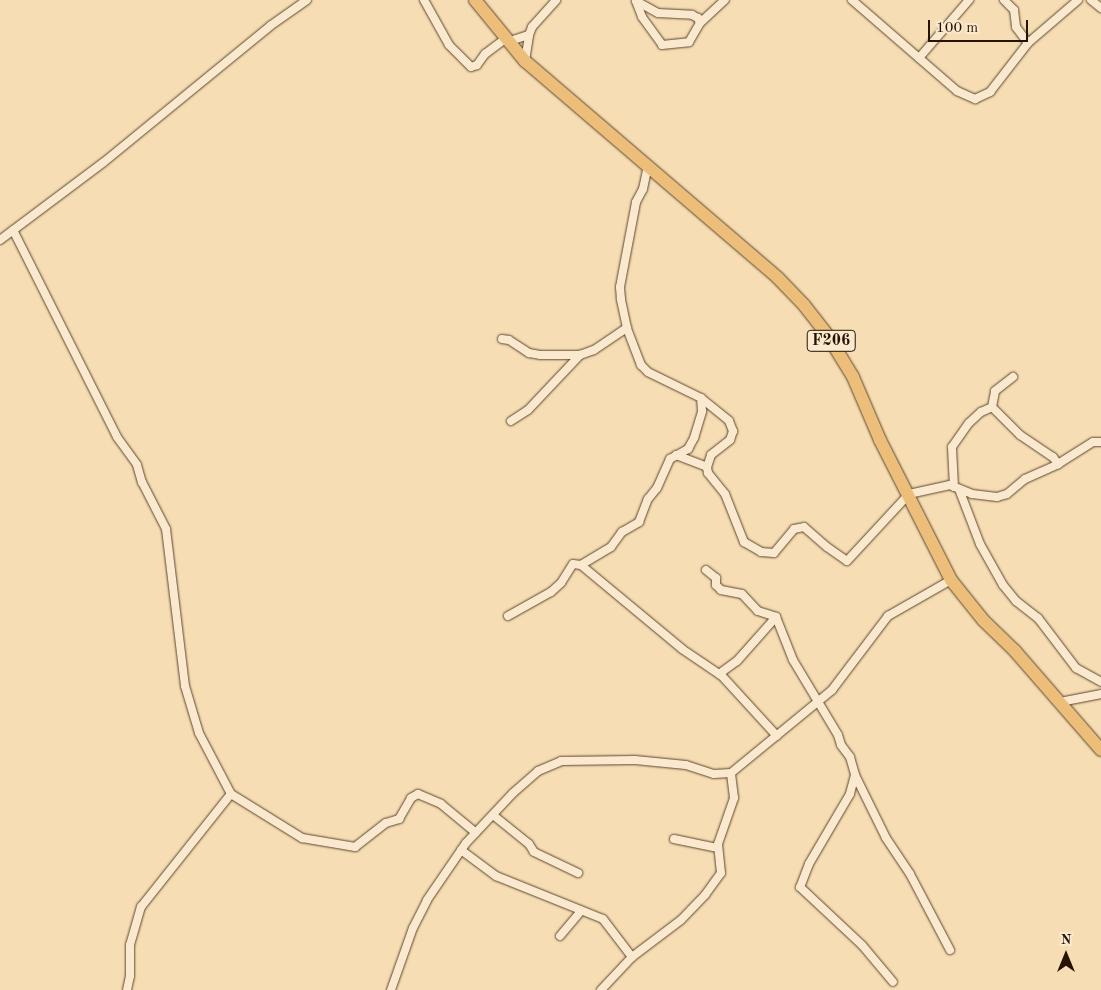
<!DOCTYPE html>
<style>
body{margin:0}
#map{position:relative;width:1101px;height:990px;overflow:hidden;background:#f7ddb3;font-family:"Old Standard TT",serif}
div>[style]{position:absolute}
.roads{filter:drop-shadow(0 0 1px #5a462d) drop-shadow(0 0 1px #5a462d)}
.minor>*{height:8px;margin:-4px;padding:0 4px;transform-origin:4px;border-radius:4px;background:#fae9ce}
.primary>*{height:12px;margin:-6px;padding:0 6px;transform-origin:6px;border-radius:6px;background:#ecbe7a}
span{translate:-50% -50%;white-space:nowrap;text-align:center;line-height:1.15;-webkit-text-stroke:5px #fae9ce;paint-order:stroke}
.shield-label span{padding:1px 4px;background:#fae9ce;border:1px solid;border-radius:4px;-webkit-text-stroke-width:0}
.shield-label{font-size:16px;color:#251300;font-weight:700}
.north{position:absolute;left:1041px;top:930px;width:50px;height:50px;-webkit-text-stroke:4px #fae9ce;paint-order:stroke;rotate:0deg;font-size:14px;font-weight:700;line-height:20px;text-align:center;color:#251300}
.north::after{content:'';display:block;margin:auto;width:18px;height:22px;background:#251300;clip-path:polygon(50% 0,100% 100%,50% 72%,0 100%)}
.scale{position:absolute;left:928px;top:20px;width:100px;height:22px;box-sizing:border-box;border:2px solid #251300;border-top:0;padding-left:6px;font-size:15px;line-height:18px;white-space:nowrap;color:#251300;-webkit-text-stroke:4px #fae9ce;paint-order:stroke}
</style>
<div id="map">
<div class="roads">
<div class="minor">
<i style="left:424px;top:0;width:51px;rotate:60.9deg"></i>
<i style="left:449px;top:45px;width:31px;rotate:45deg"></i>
<i style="left:471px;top:67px;width:6px;rotate:-18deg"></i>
<i style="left:477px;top:65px;width:14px;rotate:-54deg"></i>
<i style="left:485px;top:54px;width:25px;rotate:-37deg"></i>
<i style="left:852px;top:0;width:139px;rotate:40.9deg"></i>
<i style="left:957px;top:91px;width:20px;rotate:24deg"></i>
<i style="left:975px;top:99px;width:17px;rotate:-25deg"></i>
<i style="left:990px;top:92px;width:62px;rotate:-52.2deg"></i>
<i style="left:1028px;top:43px;width:66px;rotate:-40.7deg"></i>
<i style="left:1004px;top:0;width:14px;rotate:45deg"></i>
<i style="left:1014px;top:10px;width:17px;rotate:83deg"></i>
<i style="left:1016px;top:27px;width:20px;rotate:53deg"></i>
<i style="left:1091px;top:0;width:13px;rotate:39deg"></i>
<i style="left:636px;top:1px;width:17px;rotate:69deg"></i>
<i style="left:642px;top:17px;width:34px;rotate:54deg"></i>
<i style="left:662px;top:45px;width:27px;rotate:-6deg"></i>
<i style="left:689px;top:42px;width:22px;rotate:-60deg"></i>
<i style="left:700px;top:23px;width:34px;rotate:-43deg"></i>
<i style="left:636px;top:1px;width:25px;rotate:29deg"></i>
<i style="left:658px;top:13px;width:34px;rotate:3deg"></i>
<i style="left:692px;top:15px;width:7px;rotate:27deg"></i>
<i style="left:698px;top:18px;width:5px;rotate:68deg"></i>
<i style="left:507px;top:42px;width:23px;rotate:-18deg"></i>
<i style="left:919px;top:58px;width:77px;rotate:-49.2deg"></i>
<i style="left:525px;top:61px;width:26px;rotate:-81deg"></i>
<i style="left:529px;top:35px;width:9px;rotate:-69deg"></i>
<i style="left:532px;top:27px;width:36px;rotate:-48deg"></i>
<i style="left:13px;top:230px;width:232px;rotate:63.3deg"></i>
<i style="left:117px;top:437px;width:34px;rotate:54deg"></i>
<i style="left:137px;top:465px;width:18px;rotate:74deg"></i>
<i style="left:142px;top:482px;width:53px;rotate:62.9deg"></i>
<i style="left:166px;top:529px;width:158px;rotate:83.1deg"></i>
<i style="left:185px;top:686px;width:49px;rotate:73.4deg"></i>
<i style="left:199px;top:733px;width:69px;rotate:62.3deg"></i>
<i style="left:231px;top:794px;width:84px;rotate:31.8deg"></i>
<i style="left:302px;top:838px;width:54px;rotate:9.6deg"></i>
<i style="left:355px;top:847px;width:39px;rotate:-38deg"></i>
<i style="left:386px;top:823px;width:14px;rotate:-17deg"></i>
<i style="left:399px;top:819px;width:24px;rotate:-60deg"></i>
<i style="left:411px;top:798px;width:8px;rotate:-30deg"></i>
<i style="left:418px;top:794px;width:25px;rotate:23deg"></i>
<i style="left:441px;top:804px;width:45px;rotate:39.6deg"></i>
<i style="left:0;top:240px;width:130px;rotate:-36.9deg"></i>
<i style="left:104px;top:162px;width:215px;rotate:-39.3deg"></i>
<i style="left:270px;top:26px;width:45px;rotate:-35.1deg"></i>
<i style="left:502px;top:339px;width:7px;rotate:8deg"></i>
<i style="left:509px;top:340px;width:24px;rotate:33deg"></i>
<i style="left:529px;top:353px;width:11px;rotate:10deg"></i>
<i style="left:540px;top:355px;width:40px"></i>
<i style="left:701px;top:398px;width:36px;rotate:39deg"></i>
<i style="left:729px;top:421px;width:11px;rotate:68deg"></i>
<i style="left:733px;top:431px;width:9px;rotate:108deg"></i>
<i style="left:730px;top:440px;width:24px;rotate:142deg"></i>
<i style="left:711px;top:455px;width:13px;rotate:108deg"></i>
<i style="left:707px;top:467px;width:6px;rotate:81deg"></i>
<i style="left:708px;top:473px;width:27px;rotate:51deg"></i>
<i style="left:725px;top:494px;width:52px;rotate:68.4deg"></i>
<i style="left:744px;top:542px;width:20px;rotate:30deg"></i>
<i style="left:761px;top:552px;width:13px;rotate:4deg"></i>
<i style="left:774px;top:553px;width:31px;rotate:-50deg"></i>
<i style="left:794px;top:529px;width:10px;rotate:-11deg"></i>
<i style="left:804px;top:527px;width:30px;rotate:41deg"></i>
<i style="left:827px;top:547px;width:24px;rotate:35deg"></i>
<i style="left:847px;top:561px;width:91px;rotate:-47.2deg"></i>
<i style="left:909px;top:494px;width:42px;rotate:-12.4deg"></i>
<i style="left:950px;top:485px;width:24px;rotate:22deg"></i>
<i style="left:972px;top:494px;width:25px;rotate:7deg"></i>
<i style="left:997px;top:497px;width:10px;rotate:-17deg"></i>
<i style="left:1007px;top:494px;width:23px;rotate:-40deg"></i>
<i style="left:1025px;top:479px;width:36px;rotate:-24deg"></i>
<i style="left:1058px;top:464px;width:41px;rotate:-32.2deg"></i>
<i style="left:1093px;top:442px;width:8px"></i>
<i style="left:992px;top:407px;width:40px;rotate:45deg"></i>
<i style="left:1020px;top:435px;width:40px;rotate:34deg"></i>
<i style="left:1053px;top:457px;width:9px;rotate:54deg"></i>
<i style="left:992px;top:407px;width:16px;rotate:-79deg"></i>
<i style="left:995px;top:391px;width:23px;rotate:-38deg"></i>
<i style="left:511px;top:421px;width:20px;rotate:-33deg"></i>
<i style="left:528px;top:410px;width:76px;rotate:-46.6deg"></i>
<i style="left:580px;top:355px;width:15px;rotate:-20deg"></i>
<i style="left:594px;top:350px;width:40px;rotate:-34deg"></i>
<i style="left:676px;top:455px;width:33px;rotate:21deg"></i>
<i style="left:954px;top:487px;width:40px;rotate:-92.9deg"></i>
<i style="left:952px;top:447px;width:29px;rotate:-55deg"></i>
<i style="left:969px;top:423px;width:16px;rotate:-43deg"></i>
<i style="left:981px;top:412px;width:12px;rotate:-24deg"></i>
<i style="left:959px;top:489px;width:59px;rotate:69.1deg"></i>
<i style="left:980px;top:544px;width:47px;rotate:60.7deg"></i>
<i style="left:1003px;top:585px;width:21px;rotate:51deg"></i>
<i style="left:1016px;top:601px;width:28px;rotate:38deg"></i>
<i style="left:1038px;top:618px;width:63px;rotate:52.8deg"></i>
<i style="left:1076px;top:668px;width:29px;rotate:29deg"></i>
<i style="left:581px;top:565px;width:35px;rotate:-31deg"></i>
<i style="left:611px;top:547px;width:19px;rotate:-54deg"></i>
<i style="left:622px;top:532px;width:20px;rotate:-30deg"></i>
<i style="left:639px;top:522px;width:25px;rotate:-69deg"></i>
<i style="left:648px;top:499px;width:14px;rotate:-51deg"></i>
<i style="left:657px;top:488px;width:32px;rotate:-66deg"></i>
<i style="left:670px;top:459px;width:21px;rotate:-29deg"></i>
<i style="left:688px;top:449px;width:13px;rotate:-61deg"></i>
<i style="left:694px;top:438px;width:28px;rotate:-73deg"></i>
<i style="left:702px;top:411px;width:13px;rotate:-94deg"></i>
<i style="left:701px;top:398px;width:59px;rotate:-153.9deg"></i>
<i style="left:648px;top:372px;width:10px;rotate:-135deg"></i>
<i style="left:641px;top:365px;width:40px;rotate:-111deg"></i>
<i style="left:627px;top:328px;width:30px;rotate:-102deg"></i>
<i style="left:621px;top:299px;width:12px;rotate:-95deg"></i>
<i style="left:620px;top:287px;width:86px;rotate:-79.3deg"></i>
<i style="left:636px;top:202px;width:15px;rotate:-62deg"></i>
<i style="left:643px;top:189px;width:24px;rotate:-78deg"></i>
<i style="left:706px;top:570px;width:13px;rotate:39deg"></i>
<i style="left:716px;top:578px;width:7px;rotate:90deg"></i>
<i style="left:716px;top:585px;width:7px;rotate:45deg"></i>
<i style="left:721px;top:590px;width:21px;rotate:11deg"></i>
<i style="left:742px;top:594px;width:23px;rotate:47deg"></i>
<i style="left:758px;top:611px;width:19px;rotate:18deg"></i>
<i style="left:508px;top:616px;width:49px;rotate:-29.2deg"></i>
<i style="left:551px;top:592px;width:13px;rotate:-42deg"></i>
<i style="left:561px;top:583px;width:22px;rotate:-58deg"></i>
<i style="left:573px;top:564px;width:8px;rotate:7deg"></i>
<i style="left:581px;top:565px;width:131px;rotate:39.7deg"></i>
<i style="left:682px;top:649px;width:48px;rotate:34deg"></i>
<i style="left:722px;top:676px;width:81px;rotate:47.5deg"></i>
<i style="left:719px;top:674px;width:22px;rotate:-36deg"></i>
<i style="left:737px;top:661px;width:59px;rotate:-48.4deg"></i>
<i style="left:776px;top:617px;width:46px;rotate:68.4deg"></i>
<i style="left:793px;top:660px;width:87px;rotate:59deg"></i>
<i style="left:838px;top:735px;width:10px;rotate:73deg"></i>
<i style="left:841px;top:745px;width:15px;rotate:53deg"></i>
<i style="left:850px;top:757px;width:19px;rotate:74deg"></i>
<i style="left:855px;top:775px;width:20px;rotate:105deg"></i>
<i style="left:850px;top:794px;width:81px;rotate:120.4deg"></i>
<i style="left:809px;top:864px;width:25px;rotate:111deg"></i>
<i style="left:800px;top:887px;width:85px;rotate:43.1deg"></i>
<i style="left:862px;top:945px;width:48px;rotate:50deg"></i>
<i style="left:1060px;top:702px;width:42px;rotate:-11deg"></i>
<i style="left:855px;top:775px;width:70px;rotate:63.8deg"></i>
<i style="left:886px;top:838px;width:43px;rotate:56.3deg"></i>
<i style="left:910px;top:874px;width:86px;rotate:62.2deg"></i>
<i style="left:493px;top:815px;width:46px;rotate:38.9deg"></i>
<i style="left:529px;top:844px;width:9px;rotate:58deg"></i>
<i style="left:534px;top:852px;width:49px;rotate:25.5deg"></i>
<i style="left:674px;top:839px;width:45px;rotate:11.6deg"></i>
<i style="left:461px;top:850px;width:44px;rotate:36.6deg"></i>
<i style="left:496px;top:876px;width:115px;rotate:21.9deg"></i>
<i style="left:603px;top:919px;width:48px;rotate:52.7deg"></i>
<i style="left:560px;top:936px;width:33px;rotate:-50deg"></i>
<i style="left:127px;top:990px;width:14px;rotate:-78deg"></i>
<i style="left:130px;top:976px;width:31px;rotate:-90deg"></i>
<i style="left:130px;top:945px;width:40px;rotate:-74deg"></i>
<i style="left:141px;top:907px;width:144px;rotate:-51.5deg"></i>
<i style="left:391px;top:990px;width:66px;rotate:-70.5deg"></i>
<i style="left:413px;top:928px;width:31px;rotate:-63deg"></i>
<i style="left:427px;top:900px;width:69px;rotate:-55.6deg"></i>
<i style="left:466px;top:843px;width:69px;rotate:-46.8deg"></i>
<i style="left:513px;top:793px;width:33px;rotate:-41deg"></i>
<i style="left:538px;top:771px;width:25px;rotate:-23deg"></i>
<i style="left:561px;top:761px;width:74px;rotate:-0.8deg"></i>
<i style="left:635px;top:760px;width:51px;rotate:5.6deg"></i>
<i style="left:686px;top:765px;width:29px;rotate:18deg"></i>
<i style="left:714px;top:774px;width:17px;rotate:-3deg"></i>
<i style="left:731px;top:773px;width:131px;rotate:-39.4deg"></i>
<i style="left:832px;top:690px;width:93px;rotate:-52.9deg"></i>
<i style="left:888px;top:616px;width:73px;rotate:-29.7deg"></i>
<i style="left:601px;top:990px;width:45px;rotate:-46.8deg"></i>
<i style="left:632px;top:957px;width:61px;rotate:-37.1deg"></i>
<i style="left:681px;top:920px;width:35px;rotate:-46deg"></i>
<i style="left:705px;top:895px;width:27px;rotate:-54deg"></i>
<i style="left:721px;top:873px;width:29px;rotate:-96deg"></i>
<i style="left:718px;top:844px;width:49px;rotate:-70.8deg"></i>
<i style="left:734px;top:798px;width:25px;rotate:-97deg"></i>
</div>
<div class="primary">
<i style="left:475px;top:0;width:79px;rotate:50.7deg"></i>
<i style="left:525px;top:61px;width:333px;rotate:40.6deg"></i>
<i style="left:778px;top:278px;width:37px;rotate:46deg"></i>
<i style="left:804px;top:305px;width:39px;rotate:52deg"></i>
<i style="left:828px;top:336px;width:48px;rotate:58.6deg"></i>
<i style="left:853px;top:377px;width:69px;rotate:66.8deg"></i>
<i style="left:880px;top:440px;width:157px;rotate:63.1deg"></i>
<i style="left:951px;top:580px;width:51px;rotate:51.3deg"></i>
<i style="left:983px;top:620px;width:45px;rotate:44.1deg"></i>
<i style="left:1015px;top:651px;width:131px;rotate:49deg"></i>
</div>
</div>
<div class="shield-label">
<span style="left:831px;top:341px">F206</span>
</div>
<div class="north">N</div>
<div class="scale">100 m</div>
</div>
